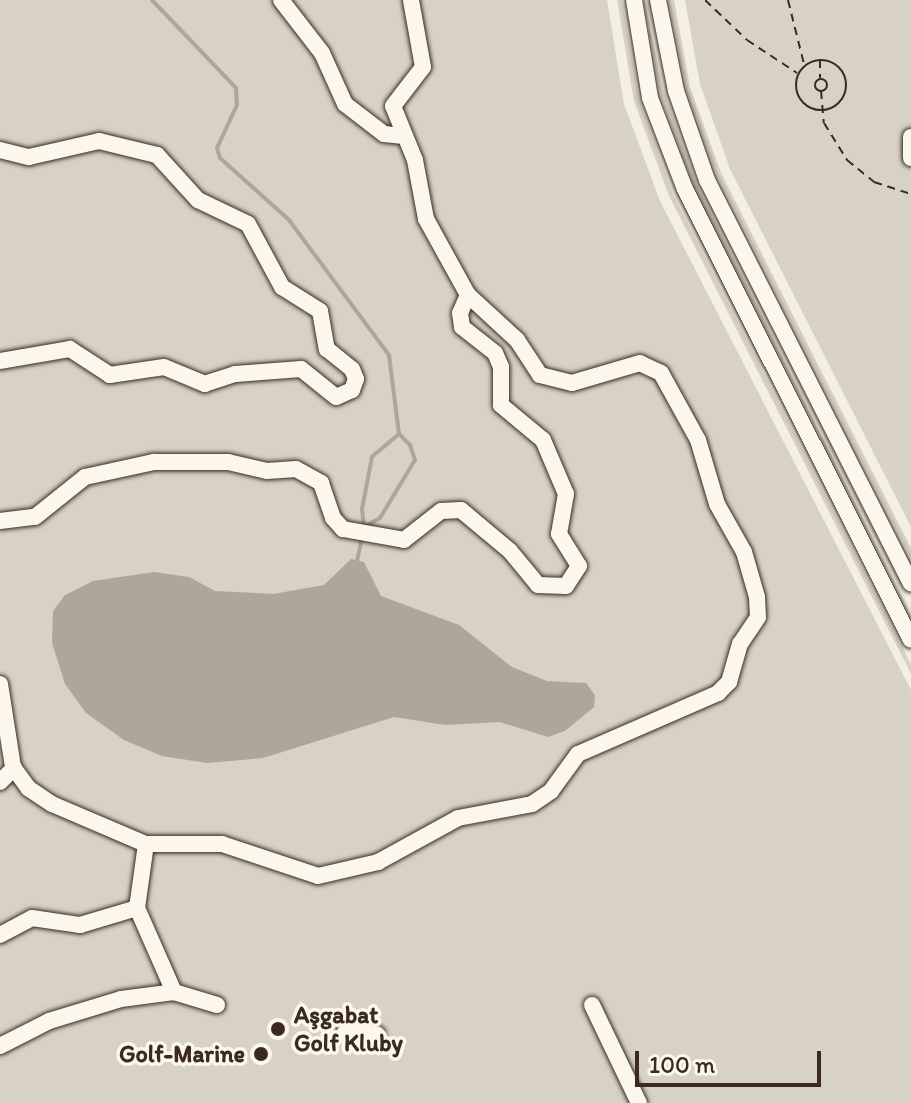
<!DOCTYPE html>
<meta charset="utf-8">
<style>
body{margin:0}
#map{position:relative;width:911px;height:1103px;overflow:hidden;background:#f3efe4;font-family:Itim,sans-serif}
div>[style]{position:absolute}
.green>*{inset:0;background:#d8d1c6}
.water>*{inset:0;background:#afa69a}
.stream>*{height:4px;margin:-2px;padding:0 2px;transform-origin:2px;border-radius:2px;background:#afa69a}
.path>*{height:2px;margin-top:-1px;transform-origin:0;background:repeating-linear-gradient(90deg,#3b2a1e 0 8px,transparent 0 14px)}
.path>.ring{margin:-1px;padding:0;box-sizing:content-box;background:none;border:2px solid #3b2a1e;border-radius:50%}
.roads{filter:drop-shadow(0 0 2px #3b2a1e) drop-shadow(0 0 2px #3b2a1e)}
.minor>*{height:16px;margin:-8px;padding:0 8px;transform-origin:8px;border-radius:8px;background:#fbf7ec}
.dots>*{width:22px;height:22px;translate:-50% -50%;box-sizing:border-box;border:4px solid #fbf7ec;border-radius:50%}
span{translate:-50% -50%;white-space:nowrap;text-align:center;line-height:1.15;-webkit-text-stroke:7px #fbf7ec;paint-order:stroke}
.poi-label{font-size:24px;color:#3b2a1e;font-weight:700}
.left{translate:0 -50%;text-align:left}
.right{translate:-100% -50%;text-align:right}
.scale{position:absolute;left:635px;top:1051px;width:186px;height:36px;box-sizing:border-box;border:4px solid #3b2a1e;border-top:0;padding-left:10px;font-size:24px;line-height:28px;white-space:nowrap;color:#3b2a1e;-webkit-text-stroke:6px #fbf7ec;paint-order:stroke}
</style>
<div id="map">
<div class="green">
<i style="clip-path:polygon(0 0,607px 0,624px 104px,660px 201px,911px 690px,911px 1103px,0 1103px)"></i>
<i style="clip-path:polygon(617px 0,622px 0,639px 100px,673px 194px,911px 664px,911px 674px,669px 196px,634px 101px)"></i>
<i style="clip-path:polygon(644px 0,664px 92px,697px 184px,911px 616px,694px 186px,660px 93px)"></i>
<i style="clip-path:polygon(669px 0,674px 0,690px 87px,721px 173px,911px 548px,911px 558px,717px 175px,686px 88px)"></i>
<i style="clip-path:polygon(685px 0,911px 0,911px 527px,730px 169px,700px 84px)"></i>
</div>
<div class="water">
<i style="clip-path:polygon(351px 559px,364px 562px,381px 596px,459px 625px,512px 667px,547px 681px,586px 683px,595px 695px,594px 707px,565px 731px,548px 737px,500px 722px,445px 725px,394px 717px,263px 758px,207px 763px,162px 756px,124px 740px,86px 713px,65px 684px,52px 643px,53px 611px,65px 595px,93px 581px,154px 572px,189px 577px,215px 591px,273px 594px,324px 585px)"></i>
</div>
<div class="stream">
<i style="left:152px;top:0;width:122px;rotate:46.3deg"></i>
<i style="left:236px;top:88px;width:17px;rotate:87deg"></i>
<i style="left:237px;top:105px;width:47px;rotate:114.9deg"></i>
<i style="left:217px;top:148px;width:10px;rotate:73deg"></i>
<i style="left:220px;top:158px;width:93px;rotate:41.9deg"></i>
<i style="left:289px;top:220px;width:168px;rotate:53.5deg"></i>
<i style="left:389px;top:355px;width:80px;rotate:82.8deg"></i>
<i style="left:399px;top:434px;width:35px;rotate:140deg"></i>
<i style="left:372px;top:457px;width:53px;rotate:100.9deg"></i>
<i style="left:362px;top:509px;width:20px;rotate:84deg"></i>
<i style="left:366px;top:526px;width:16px;rotate:-30deg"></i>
<i style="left:380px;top:518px;width:68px;rotate:-58.9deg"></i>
<i style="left:415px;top:460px;width:16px;rotate:-108deg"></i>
<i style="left:410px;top:445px;width:16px;rotate:-135deg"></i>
<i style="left:357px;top:561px;width:24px;rotate:-78deg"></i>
</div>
<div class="path">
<i style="left:705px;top:0;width:58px;rotate:43.6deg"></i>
<i style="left:747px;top:40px;width:60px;rotate:33.4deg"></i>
<i style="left:788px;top:0;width:66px;rotate:76deg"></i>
<i class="ring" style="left:796px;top:60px;width:48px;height:48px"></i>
<i style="left:820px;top:60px;width:18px;rotate:90deg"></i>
<i class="ring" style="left:815px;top:79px;width:10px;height:10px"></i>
<i style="left:821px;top:91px;width:32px;rotate:85deg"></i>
<i style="left:824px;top:123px;width:44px;rotate:58.1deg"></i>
<i style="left:847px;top:160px;width:35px;rotate:39deg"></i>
<i style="left:874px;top:182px;width:39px;rotate:18deg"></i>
</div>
<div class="roads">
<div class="minor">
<i style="left:281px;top:0;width:67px;rotate:52.3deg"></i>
<i style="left:322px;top:53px;width:56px;rotate:65.7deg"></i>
<i style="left:345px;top:104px;width:49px;rotate:37.6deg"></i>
<i style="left:384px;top:134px;width:20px;rotate:6deg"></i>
<i style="left:634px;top:0;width:99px;rotate:80.7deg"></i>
<i style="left:650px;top:98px;width:97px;rotate:69deg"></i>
<i style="left:685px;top:189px;width:504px;rotate:63.38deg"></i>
<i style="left:658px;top:0;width:93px;rotate:78.8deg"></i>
<i style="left:676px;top:91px;width:94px;rotate:70.8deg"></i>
<i style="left:707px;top:180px;width:452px;rotate:63.2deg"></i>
<i style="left:911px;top:137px;width:21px;rotate:90deg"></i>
<i style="left:0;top:150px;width:30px;rotate:14deg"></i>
<i style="left:29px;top:157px;width:72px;rotate:-12.9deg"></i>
<i style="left:99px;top:141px;width:60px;rotate:13.6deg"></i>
<i style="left:157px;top:155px;width:61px;rotate:47.7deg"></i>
<i style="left:198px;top:200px;width:55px;rotate:25.6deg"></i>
<i style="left:248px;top:224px;width:72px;rotate:61.6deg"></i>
<i style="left:282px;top:287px;width:45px;rotate:32.3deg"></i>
<i style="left:320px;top:311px;width:39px;rotate:80deg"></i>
<i style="left:327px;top:349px;width:32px;rotate:39deg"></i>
<i style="left:352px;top:369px;width:11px;rotate:68deg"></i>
<i style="left:356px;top:379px;width:12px;rotate:110deg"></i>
<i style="left:352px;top:390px;width:17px;rotate:156deg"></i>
<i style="left:336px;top:397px;width:45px;rotate:-141.3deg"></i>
<i style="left:301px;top:369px;width:66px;rotate:175.7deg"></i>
<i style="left:235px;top:374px;width:32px;rotate:162deg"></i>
<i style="left:205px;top:384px;width:44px;rotate:-157.5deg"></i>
<i style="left:164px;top:367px;width:55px;rotate:171.6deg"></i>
<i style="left:110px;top:375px;width:48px;rotate:-147deg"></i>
<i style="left:70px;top:349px;width:71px;rotate:170.3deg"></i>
<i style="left:0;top:521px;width:35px;rotate:-7deg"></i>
<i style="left:35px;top:517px;width:64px;rotate:-38.7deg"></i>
<i style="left:85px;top:477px;width:71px;rotate:-12.3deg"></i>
<i style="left:154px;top:462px;width:74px"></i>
<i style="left:228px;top:462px;width:40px;rotate:13deg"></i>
<i style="left:267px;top:471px;width:29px;rotate:-4deg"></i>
<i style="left:296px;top:469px;width:29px;rotate:29deg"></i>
<i style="left:321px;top:483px;width:37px;rotate:71deg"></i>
<i style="left:333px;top:518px;width:15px;rotate:48deg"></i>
<i style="left:343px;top:529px;width:62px;rotate:10.2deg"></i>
<i style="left:404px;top:540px;width:47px;rotate:-38.1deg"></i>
<i style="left:441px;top:511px;width:20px;rotate:-3deg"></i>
<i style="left:461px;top:510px;width:64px;rotate:39.9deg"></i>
<i style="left:510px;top:551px;width:44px;rotate:50.5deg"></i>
<i style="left:538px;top:585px;width:28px;rotate:2deg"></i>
<i style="left:566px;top:586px;width:24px;rotate:-57deg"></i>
<i style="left:579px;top:566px;width:38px;rotate:-122deg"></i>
<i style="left:559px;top:534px;width:41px;rotate:-80.1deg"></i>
<i style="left:566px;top:494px;width:59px;rotate:-113.1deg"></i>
<i style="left:543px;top:440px;width:55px;rotate:-140.2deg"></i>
<i style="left:501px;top:405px;width:38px;rotate:-90deg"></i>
<i style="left:501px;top:367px;width:15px;rotate:-113deg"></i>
<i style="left:495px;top:353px;width:42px;rotate:-141.8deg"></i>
<i style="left:462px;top:327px;width:14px;rotate:-98deg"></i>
<i style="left:460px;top:313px;width:20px;rotate:-66deg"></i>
<i style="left:0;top:684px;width:84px;rotate:81.1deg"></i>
<i style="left:13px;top:767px;width:26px;rotate:54deg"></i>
<i style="left:28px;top:788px;width:29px;rotate:34deg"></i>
<i style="left:52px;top:804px;width:102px;rotate:23.1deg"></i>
<i style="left:146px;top:844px;width:76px"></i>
<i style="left:222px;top:844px;width:101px;rotate:18.4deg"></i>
<i style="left:318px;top:876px;width:62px;rotate:-13.1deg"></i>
<i style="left:378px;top:862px;width:91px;rotate:-28.8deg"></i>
<i style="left:458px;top:818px;width:75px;rotate:-10.7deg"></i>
<i style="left:532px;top:804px;width:23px;rotate:-34deg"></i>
<i style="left:551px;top:791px;width:46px;rotate:-53.9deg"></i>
<i style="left:578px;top:754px;width:153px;rotate:-23.5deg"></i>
<i style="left:718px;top:693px;width:16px;rotate:-45deg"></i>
<i style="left:729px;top:682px;width:40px;rotate:-74deg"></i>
<i style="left:740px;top:644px;width:32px;rotate:-56deg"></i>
<i style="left:758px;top:617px;width:20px;rotate:-93deg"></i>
<i style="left:757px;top:597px;width:47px;rotate:-106.1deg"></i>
<i style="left:744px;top:552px;width:55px;rotate:-119.4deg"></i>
<i style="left:717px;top:504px;width:67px;rotate:-106.5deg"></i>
<i style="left:698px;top:440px;width:77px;rotate:-118.9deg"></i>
<i style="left:661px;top:373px;width:23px;rotate:-155deg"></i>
<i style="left:640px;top:363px;width:71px;rotate:163.6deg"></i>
<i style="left:572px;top:383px;width:33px;rotate:-166deg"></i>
<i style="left:540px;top:375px;width:42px;rotate:-123.3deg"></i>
<i style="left:517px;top:340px;width:67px;rotate:-137.4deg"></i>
<i style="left:468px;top:295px;width:87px;rotate:-118.9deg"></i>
<i style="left:426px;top:219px;width:60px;rotate:-100.6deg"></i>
<i style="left:415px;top:160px;width:58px;rotate:-112.2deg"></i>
<i style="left:393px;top:106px;width:49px;rotate:-52.4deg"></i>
<i style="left:423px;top:67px;width:68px;rotate:-100.2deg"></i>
<i style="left:0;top:782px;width:20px;rotate:-45deg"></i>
<i style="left:146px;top:844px;width:65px;rotate:98deg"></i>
<i style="left:137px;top:908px;width:92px;rotate:66.2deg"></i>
<i style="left:0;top:935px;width:36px;rotate:-28deg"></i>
<i style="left:32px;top:918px;width:49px;rotate:8.3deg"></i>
<i style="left:80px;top:925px;width:59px;rotate:-16.6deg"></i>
<i style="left:592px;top:1005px;width:109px;rotate:64.4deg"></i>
<i style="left:345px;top:1032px;width:32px;rotate:4deg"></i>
<i style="left:0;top:1046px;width:55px;rotate:-27deg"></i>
<i style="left:49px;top:1021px;width:75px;rotate:-17deg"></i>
<i style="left:121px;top:999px;width:53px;rotate:-7.5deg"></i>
<i style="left:174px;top:992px;width:45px;rotate:16.8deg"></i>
</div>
</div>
<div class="dots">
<i style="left:278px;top:1029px;background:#3b2a1e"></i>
<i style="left:261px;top:1054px;background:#3b2a1e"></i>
</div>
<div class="poi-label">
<span class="left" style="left:294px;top:1029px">Aşgabat<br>Golf Kluby</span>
<span class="right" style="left:245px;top:1054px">Golf-Marine</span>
</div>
<div class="scale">100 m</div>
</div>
